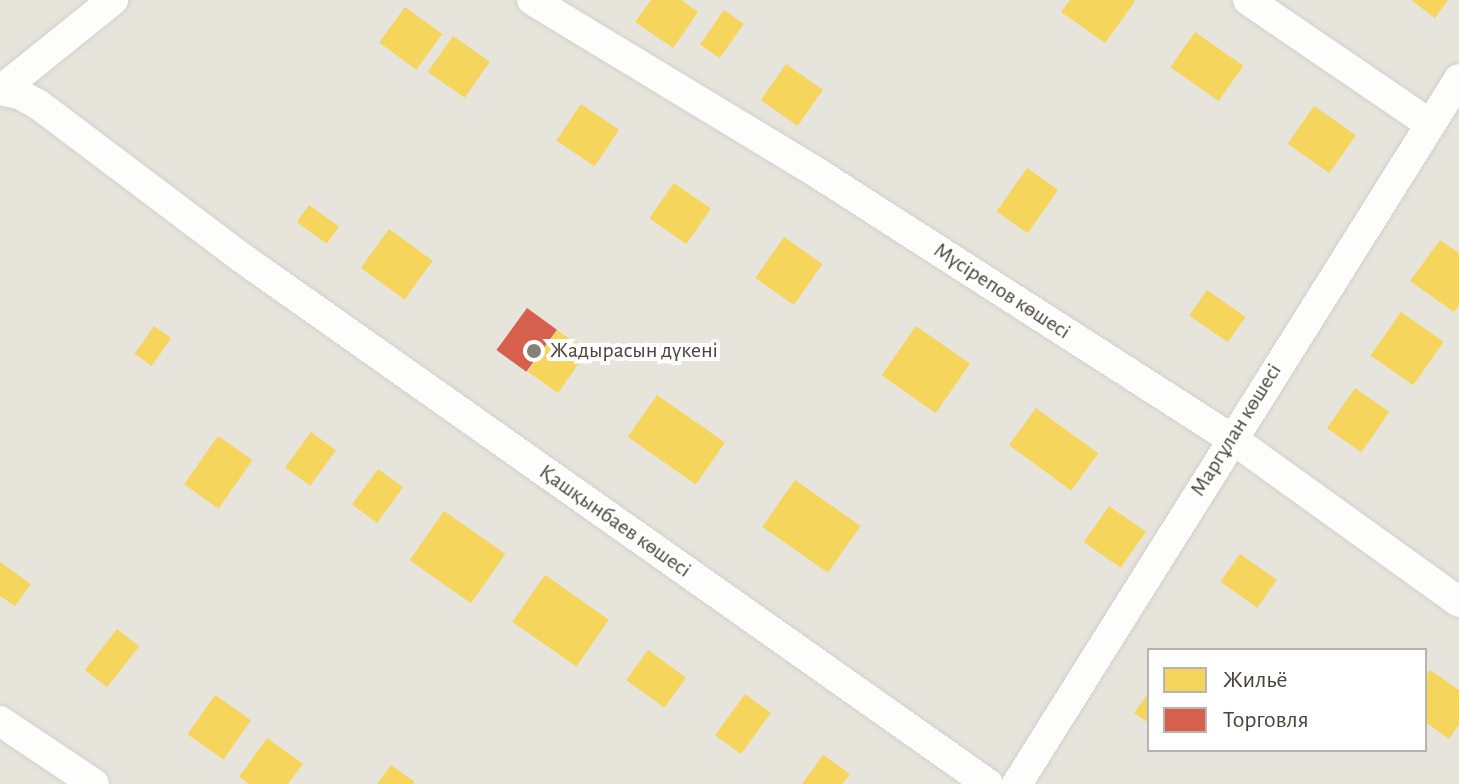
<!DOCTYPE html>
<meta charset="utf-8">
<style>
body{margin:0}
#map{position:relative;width:1459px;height:784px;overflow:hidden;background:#f4f2ee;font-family:"Alegreya Sans",sans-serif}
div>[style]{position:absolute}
.residential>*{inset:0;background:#e7e4dc}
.homes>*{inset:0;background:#f6d55c;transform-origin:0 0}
.shops>*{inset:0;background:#d6604d;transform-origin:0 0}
.roads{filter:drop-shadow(0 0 2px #d2d0cb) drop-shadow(0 0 2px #d2d0cb)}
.street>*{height:30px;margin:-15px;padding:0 15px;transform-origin:15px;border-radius:15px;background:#fdfdfc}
.dots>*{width:22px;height:22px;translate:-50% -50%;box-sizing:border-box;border:4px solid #fff;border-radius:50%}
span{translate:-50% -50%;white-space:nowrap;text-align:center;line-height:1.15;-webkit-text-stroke:8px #fff;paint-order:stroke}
.street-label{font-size:22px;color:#4b4439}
.poi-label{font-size:22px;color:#4b4439}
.left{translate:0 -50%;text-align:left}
.legend{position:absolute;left:1147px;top:648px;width:280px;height:104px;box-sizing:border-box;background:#fff;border:2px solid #b7b4b0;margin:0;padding:10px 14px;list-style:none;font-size:24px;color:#4b4439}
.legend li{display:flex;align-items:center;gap:16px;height:40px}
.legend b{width:40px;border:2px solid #b7b4b0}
</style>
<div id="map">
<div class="residential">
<i style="clip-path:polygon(evenodd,0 0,1459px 0,1459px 784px,0 784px,0 0,1149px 650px,1425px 650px,1425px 750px,1149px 750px,1149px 650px)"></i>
</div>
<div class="homes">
<i style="clip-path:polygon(651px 0,681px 0,698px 12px,673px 48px,635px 22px)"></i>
<i style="clip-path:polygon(1070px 0,1133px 0,1135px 1px,1105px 43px,1061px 12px)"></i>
<i style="clip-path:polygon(1411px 0,1448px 0,1435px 18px)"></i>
<i style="left:405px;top:7px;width:46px;height:44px;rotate:36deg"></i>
<i style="left:724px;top:10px;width:24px;height:42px;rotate:35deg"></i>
<i style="left:1195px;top:32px;width:59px;height:43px;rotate:35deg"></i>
<i style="left:453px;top:36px;width:45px;height:44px;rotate:35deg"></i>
<i style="left:786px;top:64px;width:45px;height:44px;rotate:35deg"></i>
<i style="left:581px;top:104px;width:46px;height:44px;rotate:34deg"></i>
<i style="left:1314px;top:106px;width:51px;height:46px;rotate:35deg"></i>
<i style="left:1027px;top:168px;width:38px;height:53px;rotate:35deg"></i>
<i style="left:674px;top:183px;width:45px;height:43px;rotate:35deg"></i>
<i style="left:309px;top:205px;width:37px;height:21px;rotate:36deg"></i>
<i style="left:389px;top:229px;width:54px;height:48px;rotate:36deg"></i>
<i style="left:784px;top:237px;width:47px;height:50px;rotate:35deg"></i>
<i style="clip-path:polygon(1440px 240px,1459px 253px,1459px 305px,1454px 312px,1410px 281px)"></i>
<i style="left:1207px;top:290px;width:47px;height:31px;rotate:35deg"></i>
<i style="left:1401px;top:312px;width:52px;height:53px;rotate:35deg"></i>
<i style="left:154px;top:326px;width:21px;height:34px;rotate:35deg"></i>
<i style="left:916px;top:326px;width:66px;height:60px;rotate:35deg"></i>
<i style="left:557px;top:330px;width:37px;height:51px;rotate:35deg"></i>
<i style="left:1355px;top:388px;width:42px;height:49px;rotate:35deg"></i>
<i style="left:657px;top:395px;width:83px;height:51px;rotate:35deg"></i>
<i style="left:1036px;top:408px;width:77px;height:46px;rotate:36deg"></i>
<i style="left:311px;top:432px;width:31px;height:44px;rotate:36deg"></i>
<i style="left:218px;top:436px;width:42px;height:59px;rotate:35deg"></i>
<i style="left:378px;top:469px;width:31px;height:44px;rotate:36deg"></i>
<i style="left:795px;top:480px;width:80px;height:57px;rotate:35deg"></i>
<i style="left:1109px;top:506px;width:45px;height:44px;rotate:35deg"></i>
<i style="left:444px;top:511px;width:75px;height:60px;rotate:35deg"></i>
<i style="left:1240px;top:554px;width:45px;height:34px;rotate:35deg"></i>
<i style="clip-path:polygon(0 562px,31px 584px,15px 606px,0 596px)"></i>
<i style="left:545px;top:575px;width:78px;height:57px;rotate:35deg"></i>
<i style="left:117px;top:629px;width:28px;height:52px;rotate:38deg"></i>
<i style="left:648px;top:650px;width:47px;height:37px;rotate:36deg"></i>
<i style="clip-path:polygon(1430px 670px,1459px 690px,1459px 724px,1449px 739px,1425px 722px,1425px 677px)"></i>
<i style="clip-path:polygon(1149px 692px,1149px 723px,1134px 713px)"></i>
<i style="left:745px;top:694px;width:32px;height:51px;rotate:36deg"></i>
<i style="left:215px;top:695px;width:44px;height:48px;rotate:35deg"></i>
<i style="clip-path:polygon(267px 738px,303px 764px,288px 784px,249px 784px,239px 777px)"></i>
<i style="clip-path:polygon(823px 755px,850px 774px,842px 784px,802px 784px)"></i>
<i style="clip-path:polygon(391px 765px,415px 782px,414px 784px,377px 784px)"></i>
</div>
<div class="shops">
<i style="left:527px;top:308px;width:37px;height:52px;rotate:36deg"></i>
</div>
<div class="roads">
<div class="street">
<i style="left:532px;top:0;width:336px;rotate:31.2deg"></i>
<i style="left:819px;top:174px;width:489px;rotate:32.7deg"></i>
<i style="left:1231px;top:438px;width:281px;rotate:35.7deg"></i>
<i style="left:1248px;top:0;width:220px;rotate:34.3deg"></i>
<i style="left:0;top:90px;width:22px;rotate:13deg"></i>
<i style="left:21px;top:95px;width:21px;rotate:29deg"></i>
<i style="left:39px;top:105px;width:254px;rotate:37deg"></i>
<i style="left:242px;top:258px;width:913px;rotate:35.19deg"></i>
<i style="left:1px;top:90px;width:144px;rotate:-38.8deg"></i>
<i style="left:0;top:721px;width:113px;rotate:33.8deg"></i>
<i style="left:1017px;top:784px;width:832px;rotate:-57.91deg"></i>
</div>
</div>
<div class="dots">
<i style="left:534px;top:351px;background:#868178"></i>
</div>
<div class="street-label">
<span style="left:1002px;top:291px;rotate:33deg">Мүсірепов көшесі</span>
<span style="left:1236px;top:430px;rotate:-58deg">Маргұлан көшесі</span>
<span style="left:615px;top:521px;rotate:35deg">Қашқынбаев көшесі</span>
</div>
<div class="poi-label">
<span class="left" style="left:550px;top:351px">Жадырасын дүкені</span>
</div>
<ul class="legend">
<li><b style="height:22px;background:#f6d55c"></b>Жильё</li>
<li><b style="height:22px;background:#d6604d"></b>Торговля</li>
</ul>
</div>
